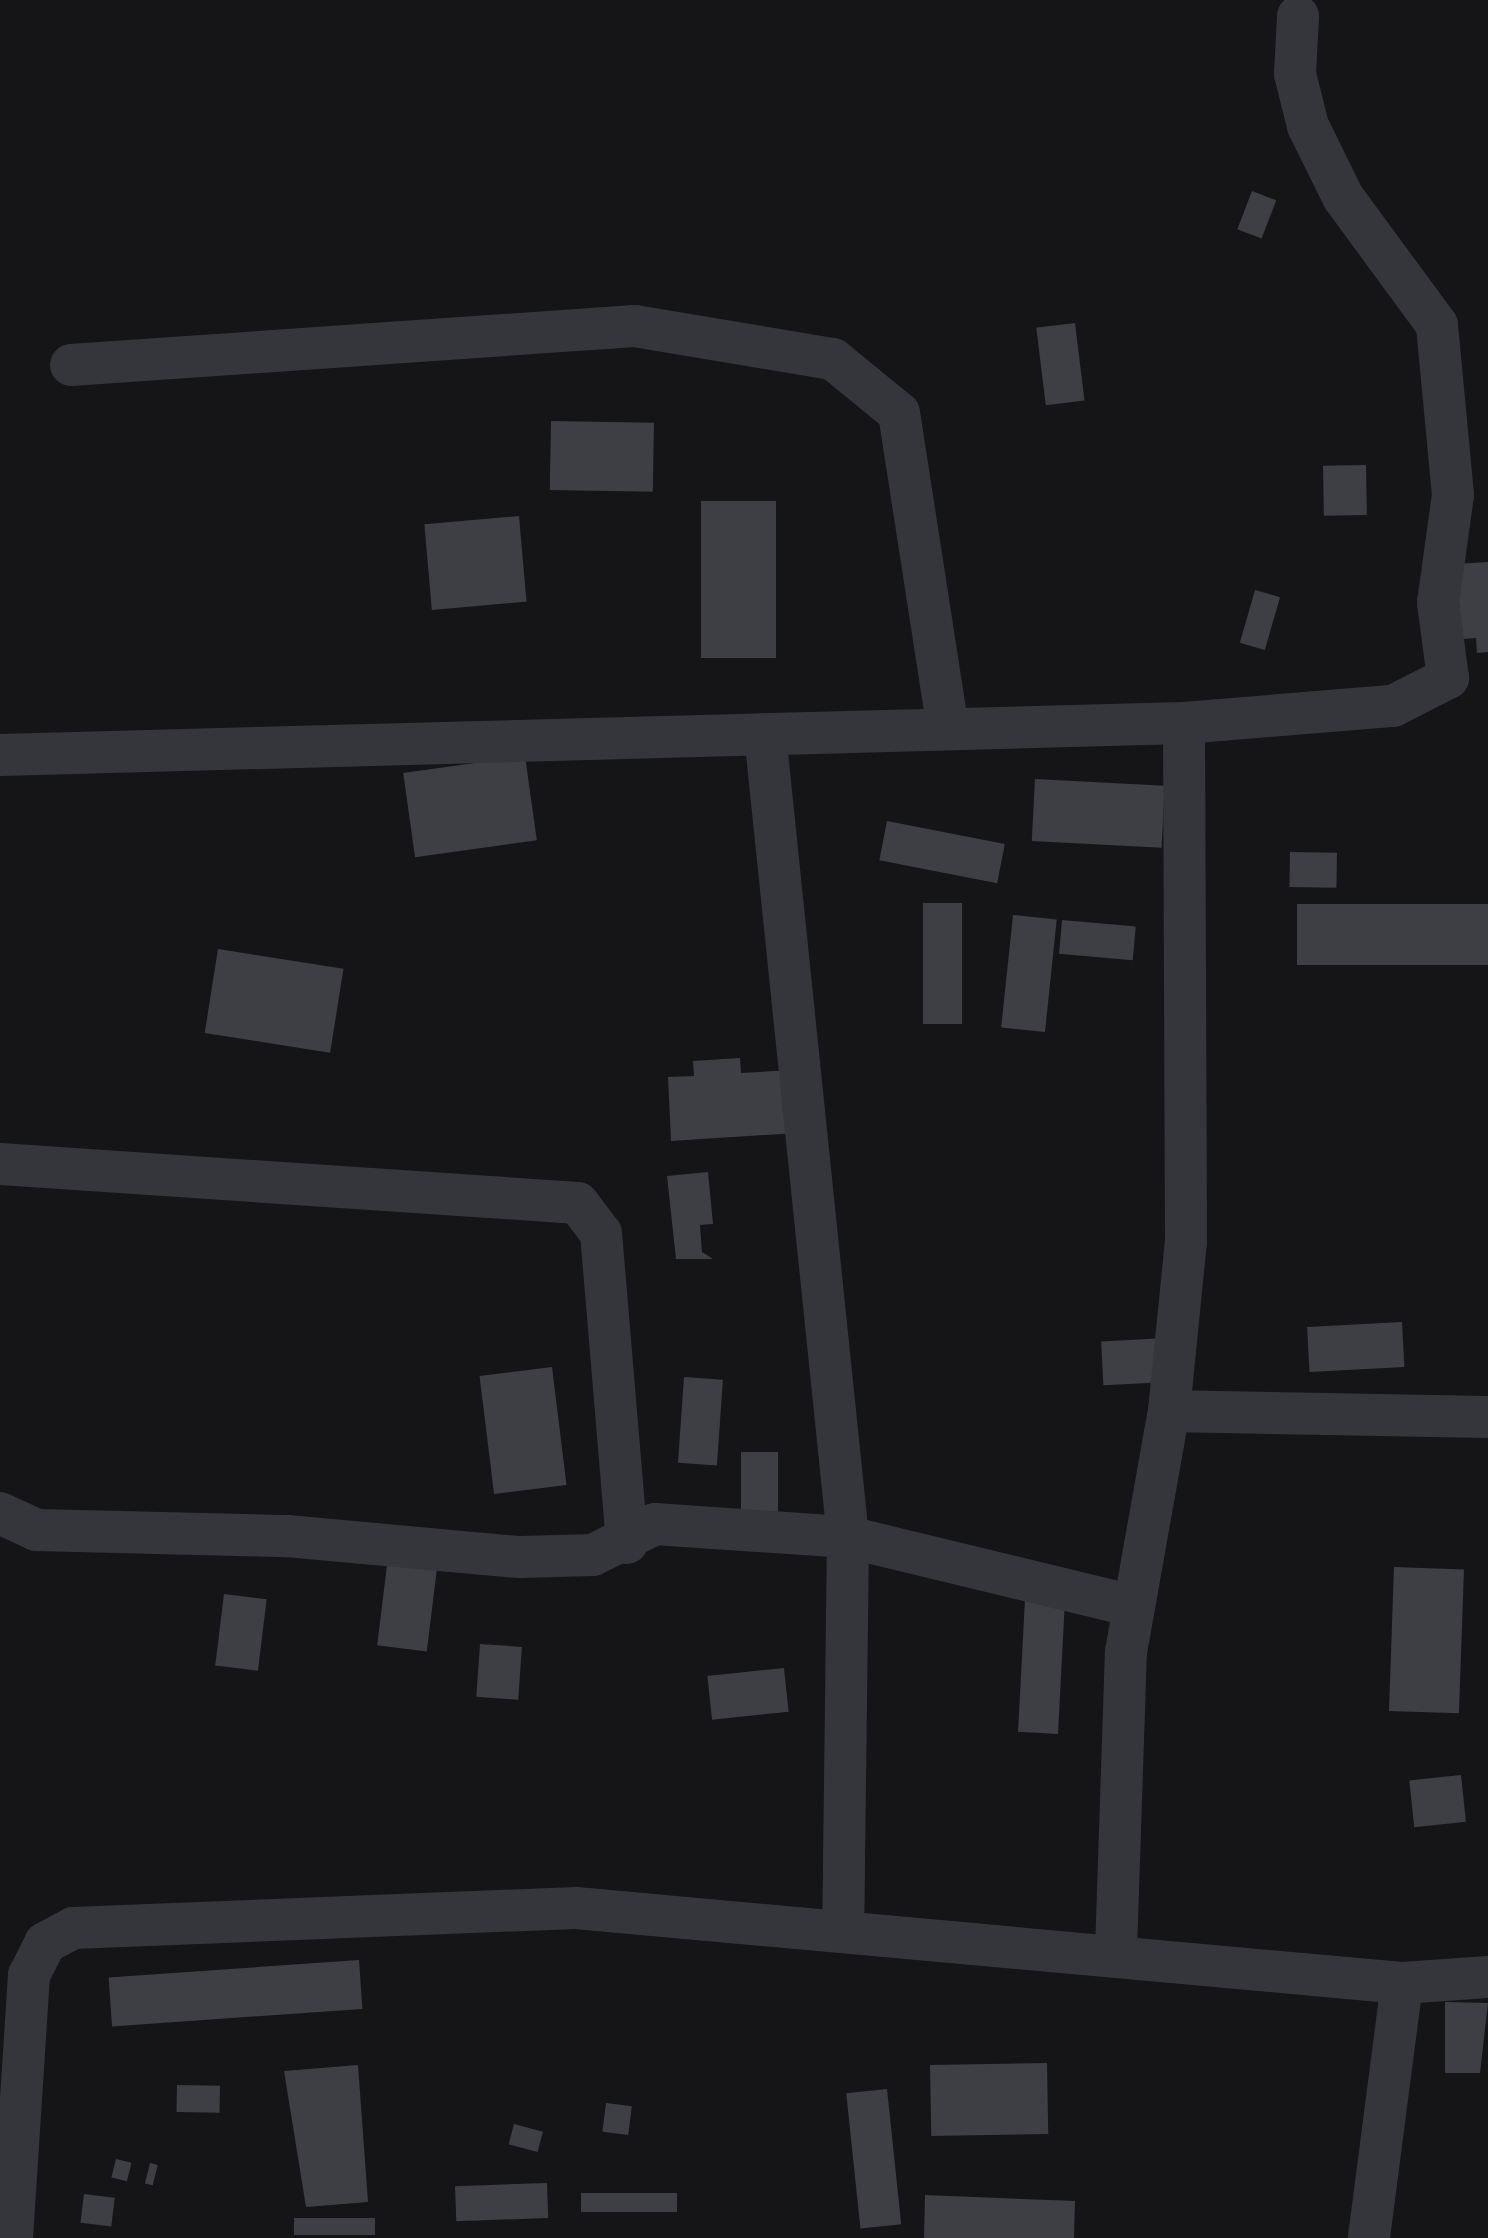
<!DOCTYPE html>
<style>
body{margin:0}
#map{position:relative;width:1488px;height:2238px;overflow:hidden;background:#151517;font-family:Roboto,sans-serif}
div>[style]{position:absolute}
.building>*{inset:0;background:#3e3f44;transform-origin:0 0}
.street>*{height:42px;margin:-21px;padding:0 21px;transform-origin:21px;border-radius:21px;background:#35363c}
span{translate:-50% -50%;white-space:nowrap;text-align:center;line-height:1.15;-webkit-text-stroke:8px #101012;paint-order:stroke}
</style>
<div id="map">
<div class="building">
<i style="left:1252px;top:191px;width:26px;height:41px;rotate:21deg"></i>
<i style="left:1075px;top:323px;width:78px;height:39px;rotate:83deg"></i>
<i style="left:551px;top:421px;width:103px;height:69px;rotate:1deg"></i>
<i style="left:1366px;top:465px;width:50px;height:43px;rotate:89deg"></i>
<i style="left:701px;top:501px;width:75px;height:157px"></i>
<i style="left:519px;top:516px;width:86px;height:95px;rotate:85deg"></i>
<i style="clip-path:polygon(1488px 562px,1488px 652px,1477px 653px,1476px 638px,1462px 639px,1456px 564px)"></i>
<i style="left:1255px;top:590px;width:26px;height:55px;rotate:16deg"></i>
<i style="left:525px;top:756px;width:85px;height:123px;rotate:82deg"></i>
<i style="left:1035px;top:779px;width:130px;height:62px;rotate:3deg"></i>
<i style="left:887px;top:821px;width:120px;height:40px;rotate:11deg"></i>
<i style="left:1290px;top:852px;width:47px;height:35px;rotate:1deg"></i>
<i style="left:962px;top:903px;width:121px;height:39px;rotate:90deg"></i>
<i style="left:1488px;top:904px;width:61px;height:191px;rotate:90deg"></i>
<i style="left:1013px;top:915px;width:44px;height:113px;rotate:6deg"></i>
<i style="left:1062px;top:920px;width:74px;height:34px;rotate:5deg"></i>
<i style="left:218px;top:949px;width:127px;height:85px;rotate:9deg"></i>
<i style="clip-path:polygon(740px 1058px,741px 1073px,792px 1070px,795px 1133px,671px 1141px,668px 1077px,694px 1076px,693px 1061px)"></i>
<i style="clip-path:polygon(708px 1172px,713px 1224px,700px 1225px,702px 1252px,713px 1259px,676px 1259px,667px 1176px)"></i>
<i style="left:1402px;top:1322px;width:45px;height:95px;rotate:87deg"></i>
<i style="left:1166px;top:1338px;width:44px;height:65px;rotate:87deg"></i>
<i style="left:552px;top:1367px;width:119px;height:73px;rotate:83deg"></i>
<i style="left:684px;top:1377px;width:39px;height:86px;rotate:4deg"></i>
<i style="left:741px;top:1452px;width:37px;height:62px"></i>
<i style="left:388px;top:1557px;width:50px;height:89px;rotate:7deg"></i>
<i style="left:1394px;top:1567px;width:70px;height:144px;rotate:2deg"></i>
<i style="left:224px;top:1594px;width:43px;height:72px;rotate:7deg"></i>
<i style="left:1025px;top:1599px;width:40px;height:133px;rotate:3deg"></i>
<i style="left:480px;top:1644px;width:42px;height:53px;rotate:4deg"></i>
<i style="left:784px;top:1668px;width:44px;height:77px;rotate:84deg"></i>
<i style="left:1461px;top:1775px;width:47px;height:52px;rotate:84deg"></i>
<i style="left:359px;top:1960px;width:49px;height:251px;rotate:86deg"></i>
<i style="clip-path:polygon(1445px 2002px,1488px 2003px,1480px 2073px,1445px 2073px)"></i>
<i style="left:1047px;top:2063px;width:71px;height:117px;rotate:89deg"></i>
<i style="clip-path:polygon(358px 2065px,368px 2202px,306px 2207px,284px 2071px)"></i>
<i style="left:177px;top:2085px;width:43px;height:27px;rotate:1deg"></i>
<i style="left:887px;top:2089px;width:136px;height:41px;rotate:84deg"></i>
<i style="left:606px;top:2103px;width:26px;height:29px;rotate:7deg"></i>
<i style="left:514px;top:2124px;width:30px;height:21px;rotate:15deg"></i>
<i style="left:116px;top:2159px;width:16px;height:19px;rotate:14deg"></i>
<i style="left:150px;top:2163px;width:8px;height:21px;rotate:14deg"></i>
<i style="left:547px;top:2183px;width:35px;height:92px;rotate:88deg"></i>
<i style="left:677px;top:2193px;width:19px;height:96px;rotate:90deg"></i>
<i style="left:84px;top:2194px;width:31px;height:29px;rotate:7deg"></i>
<i style="clip-path:polygon(925px 2195px,1075px 2201px,1074px 2238px,924px 2238px)"></i>
<i style="left:375px;top:2218px;width:17px;height:81px;rotate:90deg"></i>
</div>
<div class="street">
<i style="left:71px;top:365px;width:565px;rotate:-3.96deg"></i>
<i style="left:635px;top:326px;width:201px;rotate:9.5deg"></i>
<i style="left:833px;top:359px;width:85px;rotate:39.3deg"></i>
<i style="left:899px;top:413px;width:314px;rotate:81.2deg"></i>
<i style="left:765px;top:734px;width:807px;rotate:84.1deg"></i>
<i style="left:848px;top:1537px;width:392px;rotate:90.7deg"></i>
<i style="left:0;top:755px;width:1184px;rotate:-1.55deg"></i>
<i style="left:1184px;top:723px;width:210px;rotate:-4.7deg"></i>
<i style="left:1393px;top:706px;width:62px;rotate:-27deg"></i>
<i style="left:1448px;top:678px;width:76px;rotate:-97.6deg"></i>
<i style="left:1438px;top:603px;width:109px;rotate:-82.1deg"></i>
<i style="left:1453px;top:495px;width:171px;rotate:-95.4deg"></i>
<i style="left:1437px;top:325px;width:159px;rotate:-126.3deg"></i>
<i style="left:1343px;top:197px;width:79px;rotate:-116.2deg"></i>
<i style="left:1308px;top:126px;width:54px;rotate:-104deg"></i>
<i style="left:1295px;top:74px;width:58px;rotate:-87deg"></i>
<i style="left:0;top:1164px;width:579px;rotate:3.86deg"></i>
<i style="left:578px;top:1203px;width:38px;rotate:53deg"></i>
<i style="left:601px;top:1233px;width:311px;rotate:85.2deg"></i>
<i style="left:1169px;top:1411px;width:319px;rotate:1.1deg"></i>
<i style="left:0;top:1513px;width:40px;rotate:25deg"></i>
<i style="left:36px;top:1530px;width:251px;rotate:1.4deg"></i>
<i style="left:287px;top:1536px;width:234px;rotate:5.2deg"></i>
<i style="left:520px;top:1557px;width:73px;rotate:-1.6deg"></i>
<i style="left:593px;top:1555px;width:69px;rotate:-26.6deg"></i>
<i style="left:655px;top:1524px;width:193px;rotate:3.9deg"></i>
<i style="left:848px;top:1537px;width:294px;rotate:13.6deg"></i>
<i style="left:1116px;top:1951px;width:299px;rotate:-88.1deg"></i>
<i style="left:1126px;top:1652px;width:245px;rotate:-79.9deg"></i>
<i style="left:1169px;top:1411px;width:170px;rotate:-84.3deg"></i>
<i style="left:1186px;top:1242px;width:519px;rotate:-90.22deg"></i>
<i style="left:1402px;top:1983px;width:86px;rotate:-4deg"></i>
<i style="left:12px;top:2238px;width:264px;rotate:-86.3deg"></i>
<i style="left:29px;top:1975px;width:36px;rotate:-63deg"></i>
<i style="left:45px;top:1943px;width:32px;rotate:-28deg"></i>
<i style="left:73px;top:1928px;width:503px;rotate:-2.28deg"></i>
<i style="left:576px;top:1908px;width:829px;rotate:5.19deg"></i>
<i style="left:1402px;top:1983px;width:257px;rotate:97.4deg"></i>
</div>
</div>
